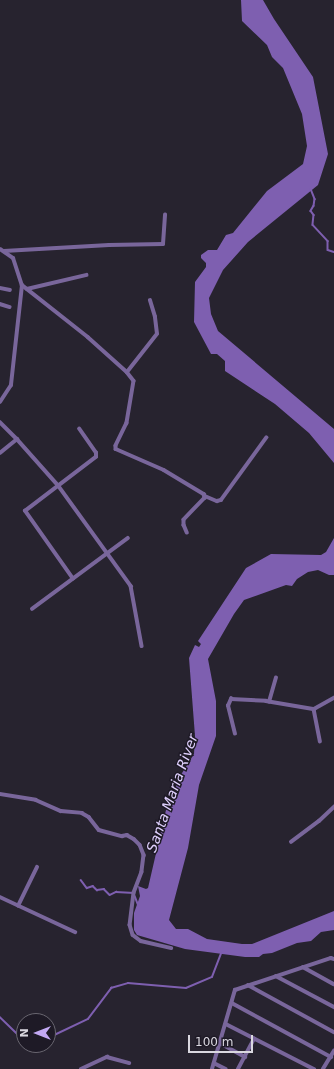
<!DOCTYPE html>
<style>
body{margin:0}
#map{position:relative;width:334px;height:1069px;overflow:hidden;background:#27232f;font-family:"DejaVu Sans",sans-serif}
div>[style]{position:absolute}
.water>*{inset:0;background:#7e5fb0}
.stream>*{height:1.5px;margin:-0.75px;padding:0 0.75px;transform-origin:0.75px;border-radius:0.75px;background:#7e5fb0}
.minor>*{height:3.5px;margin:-1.75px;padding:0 1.75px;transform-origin:1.75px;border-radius:1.75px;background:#79669b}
.tertiary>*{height:4px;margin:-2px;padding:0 2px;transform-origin:2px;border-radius:2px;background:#79669b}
span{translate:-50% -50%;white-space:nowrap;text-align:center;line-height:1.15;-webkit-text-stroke:3px #1e1a26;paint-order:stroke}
.water-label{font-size:14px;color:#e0d1fe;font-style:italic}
.north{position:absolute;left:16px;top:1013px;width:40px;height:40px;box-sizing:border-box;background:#1e1a26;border:1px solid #696670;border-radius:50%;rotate:270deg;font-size:11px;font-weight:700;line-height:16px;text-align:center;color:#dad8e0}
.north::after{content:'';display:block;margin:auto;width:14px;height:18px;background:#c2a8f3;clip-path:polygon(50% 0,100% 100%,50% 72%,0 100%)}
.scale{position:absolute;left:188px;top:1035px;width:65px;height:18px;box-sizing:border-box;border:2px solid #dad8e0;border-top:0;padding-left:5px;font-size:12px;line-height:14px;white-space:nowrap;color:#dad8e0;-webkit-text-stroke:3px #1e1a26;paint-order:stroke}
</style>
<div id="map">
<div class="water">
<i style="clip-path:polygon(241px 0,263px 0,274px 19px,313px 77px,328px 154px,318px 185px,248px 242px,223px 270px,209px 298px,211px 314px,218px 331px,334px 429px,334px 463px,309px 433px,275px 404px,225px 371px,225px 361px,217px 354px,211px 354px,194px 322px,195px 282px,206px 267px,206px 263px,201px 258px,201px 255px,208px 250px,217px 250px,226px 235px,233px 233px,267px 191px,303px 164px,307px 146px,302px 114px,283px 68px,272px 57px,267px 45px,242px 21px)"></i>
<i style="clip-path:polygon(334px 538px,334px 575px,329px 575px,318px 570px,308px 572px,297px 579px,292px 586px,286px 585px,244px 600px,234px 614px,208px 659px,216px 701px,216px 736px,199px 785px,188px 848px,169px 920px,176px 929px,188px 929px,207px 939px,242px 944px,252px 944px,334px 911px,334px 930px,321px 932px,311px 941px,297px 943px,272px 953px,263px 954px,259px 957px,245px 957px,185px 949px,137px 935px,134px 930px,134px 913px,140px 896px,138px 886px,146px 889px,148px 888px,166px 810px,173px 804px,177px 781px,194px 754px,195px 736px,189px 658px,195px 645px,199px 647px,201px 644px,198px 641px,246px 568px,271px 554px,321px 555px,326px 552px)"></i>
</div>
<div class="stream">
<i style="left:311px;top:189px;width:11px;rotate:68deg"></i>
<i style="left:315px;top:199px;width:7px;rotate:98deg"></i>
<i style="left:314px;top:206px;width:6px;rotate:121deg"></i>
<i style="left:311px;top:211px;width:5px;rotate:53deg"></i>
<i style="left:314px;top:215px;width:10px;rotate:96deg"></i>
<i style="left:313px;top:225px;width:22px;rotate:47deg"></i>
<i style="left:328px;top:241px;width:9px;rotate:90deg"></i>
<i style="left:328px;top:250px;width:6px;rotate:18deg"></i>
<i style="left:81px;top:880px;width:10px;rotate:53deg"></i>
<i style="left:87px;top:888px;width:6px;rotate:-18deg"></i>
<i style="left:93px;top:886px;width:6px;rotate:45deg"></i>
<i style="left:97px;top:890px;width:7px;rotate:-8deg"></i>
<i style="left:104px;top:889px;width:8px;rotate:45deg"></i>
<i style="left:110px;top:895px;width:7px;rotate:-27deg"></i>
<i style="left:116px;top:892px;width:18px;rotate:3deg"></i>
<i style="left:135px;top:896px;width:9px;rotate:69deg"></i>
<i style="left:0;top:1017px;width:29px;rotate:44deg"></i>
<i style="left:21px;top:1037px;width:3px"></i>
<i style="left:48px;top:1038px;width:44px;rotate:-25.4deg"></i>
<i style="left:88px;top:1019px;width:39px;rotate:-53deg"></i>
<i style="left:111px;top:988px;width:18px;rotate:-16deg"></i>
<i style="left:128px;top:983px;width:58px;rotate:4.9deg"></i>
<i style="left:186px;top:988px;width:28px;rotate:-23deg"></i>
<i style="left:212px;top:977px;width:25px;rotate:-69deg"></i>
</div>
<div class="minor">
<i style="left:4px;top:251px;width:105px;rotate:-3.3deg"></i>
<i style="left:109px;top:245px;width:54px;rotate:-1.1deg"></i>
<i style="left:163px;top:244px;width:29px;rotate:-86deg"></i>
<i style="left:22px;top:285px;width:84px;rotate:38.2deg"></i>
<i style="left:88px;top:337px;width:52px;rotate:41.9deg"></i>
<i style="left:127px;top:372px;width:11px;rotate:52deg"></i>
<i style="left:134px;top:381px;width:43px;rotate:99.5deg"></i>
<i style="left:127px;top:423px;width:25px;rotate:116deg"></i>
<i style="left:116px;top:446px;width:3px;rotate:90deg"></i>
<i style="left:116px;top:449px;width:52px;rotate:23.6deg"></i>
<i style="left:164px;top:470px;width:47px;rotate:31deg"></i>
<i style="left:204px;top:494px;width:4px;rotate:76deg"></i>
<i style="left:205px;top:498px;width:30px;rotate:134deg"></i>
<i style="left:184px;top:520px;width:5px;rotate:90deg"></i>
<i style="left:184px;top:525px;width:8px;rotate:67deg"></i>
<i style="left:0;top:288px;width:10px;rotate:11deg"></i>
<i style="left:27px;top:289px;width:61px;rotate:-13.3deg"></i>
<i style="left:0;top:304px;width:10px;rotate:17deg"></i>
<i style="left:127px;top:372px;width:48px;rotate:-51.7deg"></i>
<i style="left:157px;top:334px;width:17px;rotate:-97deg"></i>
<i style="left:155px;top:317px;width:17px;rotate:-107deg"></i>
<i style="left:0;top:422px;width:24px;rotate:45deg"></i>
<i style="left:17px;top:439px;width:62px;rotate:48.3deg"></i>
<i style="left:58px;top:485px;width:125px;rotate:54.1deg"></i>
<i style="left:131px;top:586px;width:61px;rotate:79.6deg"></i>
<i style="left:0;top:453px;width:22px;rotate:-39deg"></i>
<i style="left:205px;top:496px;width:13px;rotate:23deg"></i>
<i style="left:217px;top:501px;width:4px;rotate:-14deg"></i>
<i style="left:221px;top:500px;width:77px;rotate:-54deg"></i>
<i style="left:73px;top:579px;width:83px;rotate:-125.2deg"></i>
<i style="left:25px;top:511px;width:89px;rotate:-37.3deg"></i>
<i style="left:96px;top:457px;width:4px;rotate:-90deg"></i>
<i style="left:96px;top:453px;width:29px;rotate:-125deg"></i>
<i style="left:32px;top:609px;width:119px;rotate:-36.5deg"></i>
<i style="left:269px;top:702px;width:25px;rotate:-74deg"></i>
<i style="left:314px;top:709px;width:33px;rotate:79deg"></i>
<i style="left:235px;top:734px;width:29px;rotate:-104deg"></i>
<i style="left:228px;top:706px;width:8px;rotate:-67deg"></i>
<i style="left:231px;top:699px;width:35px;rotate:3deg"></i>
<i style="left:266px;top:701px;width:49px;rotate:9.5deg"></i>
<i style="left:314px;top:709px;width:23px;rotate:-29deg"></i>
<i style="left:0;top:794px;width:36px;rotate:9deg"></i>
<i style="left:36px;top:800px;width:27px;rotate:24deg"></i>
<i style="left:61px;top:811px;width:21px;rotate:5deg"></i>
<i style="left:82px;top:813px;width:8px;rotate:30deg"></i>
<i style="left:89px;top:817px;width:16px;rotate:52deg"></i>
<i style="left:99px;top:830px;width:24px;rotate:15deg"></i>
<i style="left:122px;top:836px;width:5px;rotate:-11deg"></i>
<i style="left:127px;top:835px;width:8px;rotate:30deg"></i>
<i style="left:134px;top:839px;width:8px;rotate:45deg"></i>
<i style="left:140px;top:845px;width:11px;rotate:68deg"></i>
<i style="left:144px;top:855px;width:17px;rotate:97deg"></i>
<i style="left:142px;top:872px;width:22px;rotate:111deg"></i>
<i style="left:134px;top:893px;width:32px;rotate:97deg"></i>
<i style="left:130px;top:925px;width:10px;rotate:73deg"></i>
<i style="left:133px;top:935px;width:10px;rotate:37deg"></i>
<i style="left:141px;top:941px;width:31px;rotate:13deg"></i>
<i style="left:291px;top:842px;width:35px;rotate:-37deg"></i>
<i style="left:319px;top:821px;width:21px;rotate:-43deg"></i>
<i style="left:0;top:897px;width:83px;rotate:25deg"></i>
<i style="left:18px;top:906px;width:43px;rotate:-64deg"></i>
<i style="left:303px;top:967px;width:35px;rotate:29deg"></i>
<i style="left:276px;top:976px;width:66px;rotate:28.1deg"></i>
<i style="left:248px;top:985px;width:98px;rotate:28.7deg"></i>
<i style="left:232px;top:1003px;width:113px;rotate:28.6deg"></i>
<i style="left:226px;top:1024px;width:99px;rotate:27.1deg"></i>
<i style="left:220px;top:1043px;width:29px;rotate:29deg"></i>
<i style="left:214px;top:1063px;width:13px;rotate:27deg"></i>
<i style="left:81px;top:1069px;width:29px;rotate:-25deg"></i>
<i style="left:107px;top:1057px;width:23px;rotate:15deg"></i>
<i style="left:212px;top:1069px;width:82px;rotate:-73.8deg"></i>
<i style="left:235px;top:990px;width:101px;rotate:-18.4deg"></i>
<i style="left:331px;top:958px;width:3px;rotate:18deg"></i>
<i style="left:238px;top:1069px;width:34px;rotate:-62deg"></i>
<i style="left:323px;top:1069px;width:21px;rotate:-59deg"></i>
</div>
<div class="tertiary">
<i style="left:0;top:249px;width:16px;rotate:35deg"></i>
<i style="left:13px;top:258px;width:28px;rotate:72deg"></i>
<i style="left:22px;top:285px;width:101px;rotate:96.3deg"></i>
<i style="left:11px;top:385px;width:20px;rotate:123deg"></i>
</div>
<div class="water-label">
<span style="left:172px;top:793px;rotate:-70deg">Santa Maria River</span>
</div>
<div class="north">N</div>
<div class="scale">100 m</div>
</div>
